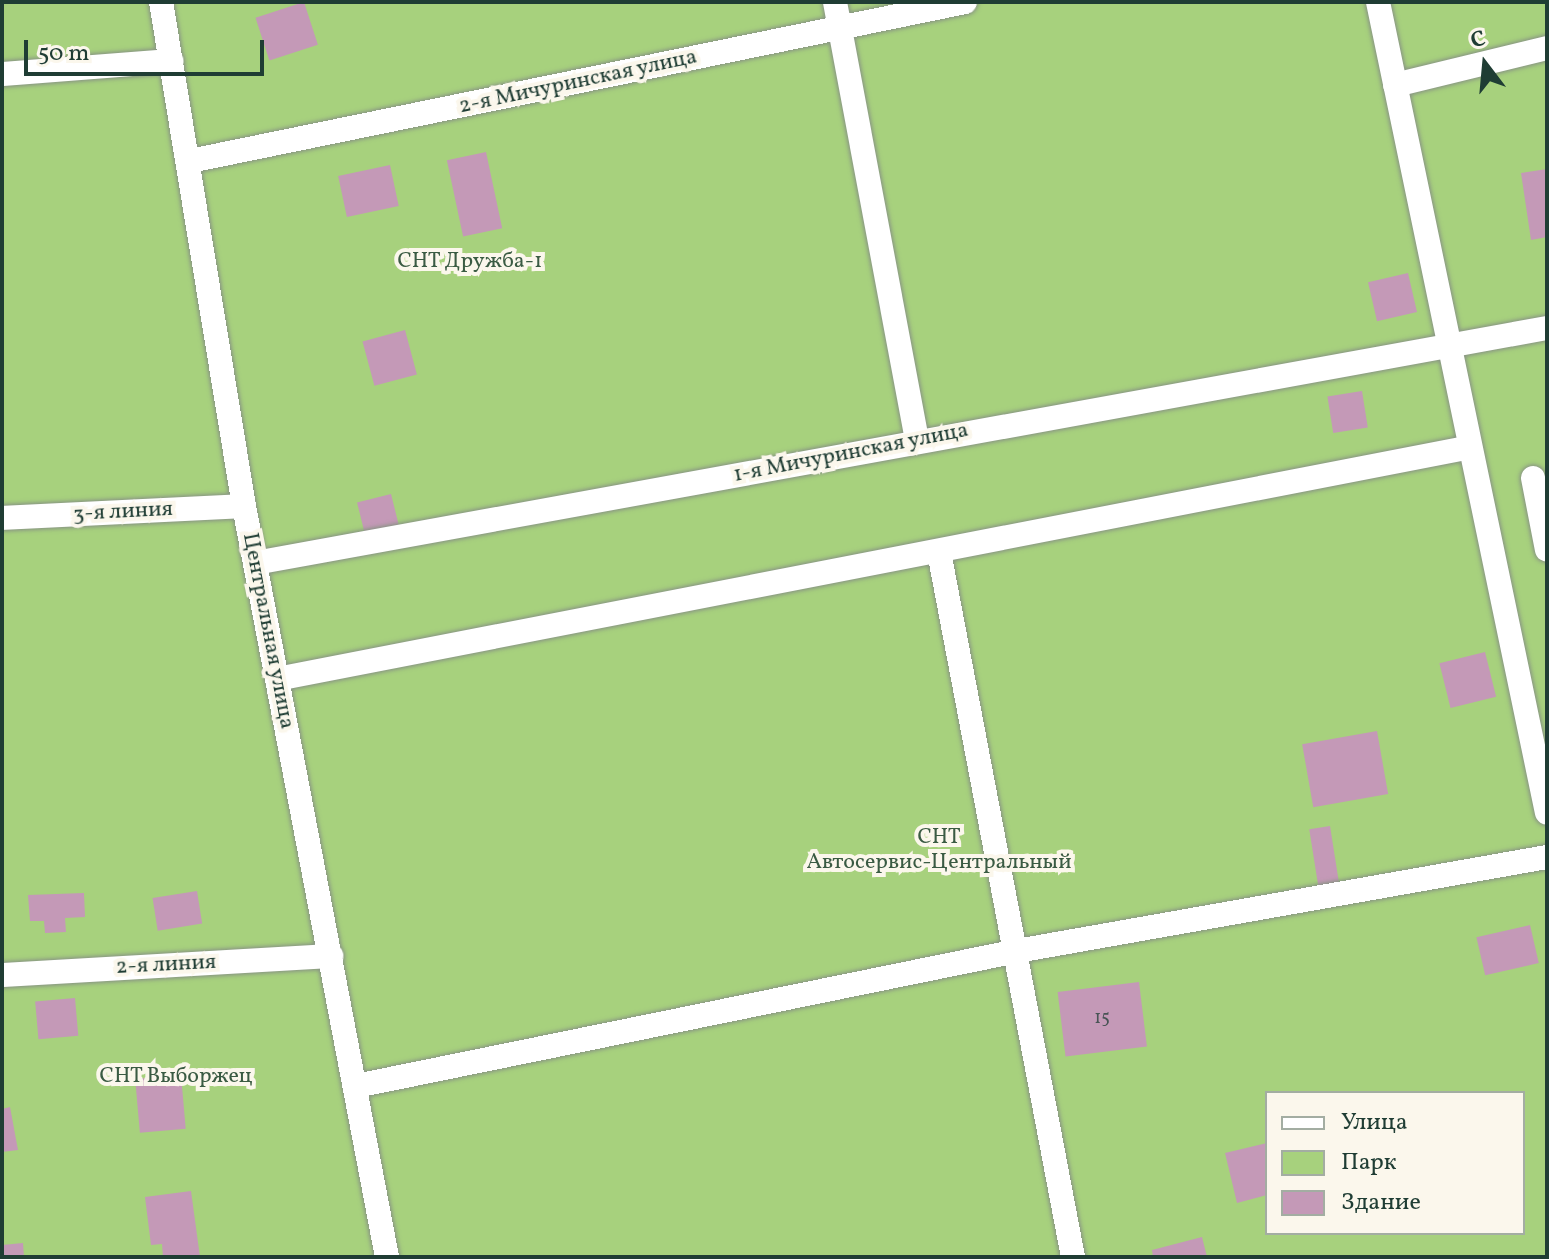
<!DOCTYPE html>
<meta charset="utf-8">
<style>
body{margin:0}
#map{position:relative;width:1549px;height:1259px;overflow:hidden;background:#f1ecd5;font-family:Vollkorn,serif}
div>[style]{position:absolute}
.green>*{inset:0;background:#a7d17d}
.building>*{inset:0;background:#c499b7;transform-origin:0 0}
.roads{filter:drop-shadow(0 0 2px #889484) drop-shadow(0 0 2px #889484)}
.minor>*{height:24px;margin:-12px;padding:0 12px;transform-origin:12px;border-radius:12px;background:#fff}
span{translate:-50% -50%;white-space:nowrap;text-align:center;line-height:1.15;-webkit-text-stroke:8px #fbf7ec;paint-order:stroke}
.number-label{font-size:18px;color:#485455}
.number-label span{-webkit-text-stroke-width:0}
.street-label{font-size:22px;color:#1f3d34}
.park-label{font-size:22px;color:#3a5b43}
.frame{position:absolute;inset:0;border:4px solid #1f3d34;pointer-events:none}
.legend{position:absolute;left:1265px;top:1091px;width:260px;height:144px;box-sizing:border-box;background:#fbf7ec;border:2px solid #a3ada2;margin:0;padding:10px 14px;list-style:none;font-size:24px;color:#1f3d34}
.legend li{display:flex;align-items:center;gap:16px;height:40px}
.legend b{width:40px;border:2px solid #a3ada2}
.north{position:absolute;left:1445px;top:24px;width:80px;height:80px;-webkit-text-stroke:6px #fbf7ec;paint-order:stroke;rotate:344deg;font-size:22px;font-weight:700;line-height:32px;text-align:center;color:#1f3d34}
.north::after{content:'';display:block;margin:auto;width:28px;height:36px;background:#1f3d34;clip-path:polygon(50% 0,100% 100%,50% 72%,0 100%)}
.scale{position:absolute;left:24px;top:40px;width:240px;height:36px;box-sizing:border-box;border:4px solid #1f3d34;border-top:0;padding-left:10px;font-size:24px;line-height:28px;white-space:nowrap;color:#1f3d34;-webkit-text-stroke:6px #fbf7ec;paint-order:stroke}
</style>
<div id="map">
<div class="green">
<i style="clip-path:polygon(evenodd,2px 2px,1547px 2px,1547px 1257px,2px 1257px,2px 2px,1267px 1093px,1523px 1093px,1523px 1233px,1267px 1233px,1267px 1093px)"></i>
</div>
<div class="building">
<i style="left:304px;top:2px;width:45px;height:51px;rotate:72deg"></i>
<i style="left:486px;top:152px;width:78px;height:40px;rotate:78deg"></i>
<i style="left:390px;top:165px;width:42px;height:53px;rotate:78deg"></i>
<i style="clip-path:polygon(1547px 169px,1547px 237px,1531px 240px,1521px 173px)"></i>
<i style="left:1408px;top:273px;width:40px;height:41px;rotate:77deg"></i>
<i style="left:405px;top:330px;width:46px;height:44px;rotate:75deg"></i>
<i style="left:1362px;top:391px;width:37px;height:35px;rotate:81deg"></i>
<i style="left:391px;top:494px;width:33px;height:35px;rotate:76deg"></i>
<i style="left:1485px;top:652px;width:46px;height:47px;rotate:76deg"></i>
<i style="left:1377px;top:731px;width:64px;height:76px;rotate:80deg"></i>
<i style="left:1330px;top:826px;width:62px;height:21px;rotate:81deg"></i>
<i style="left:197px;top:891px;width:33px;height:45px;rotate:81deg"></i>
<i style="clip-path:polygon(84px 893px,85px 917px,65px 918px,66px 932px,45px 933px,44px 921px,30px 921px,28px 895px)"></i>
<i style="left:1530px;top:925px;width:39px;height:55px;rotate:77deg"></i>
<i style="left:1139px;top:982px;width:65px;height:82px;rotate:83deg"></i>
<i style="left:75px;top:998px;width:38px;height:40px;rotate:85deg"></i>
<i style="left:181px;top:1075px;width:54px;height:46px;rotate:85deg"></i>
<i style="clip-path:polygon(10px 1107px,18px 1150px,2px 1152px,2px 1109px)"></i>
<i style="clip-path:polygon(1267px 1143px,1267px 1195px,1237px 1203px,1225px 1153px)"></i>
<i style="clip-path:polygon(191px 1191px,200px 1257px,163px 1257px,162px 1244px,151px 1245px,145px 1197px)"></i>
<i style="clip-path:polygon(1202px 1237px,1207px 1257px,1153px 1257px,1152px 1250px)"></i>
<i style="clip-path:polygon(23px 1243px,24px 1257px,2px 1257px,2px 1245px)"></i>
</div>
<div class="roads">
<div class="minor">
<i style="left:161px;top:2px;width:511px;rotate:80.65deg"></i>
<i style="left:244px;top:506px;width:764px;rotate:79.22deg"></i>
<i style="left:835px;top:2px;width:446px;rotate:79.4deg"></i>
<i style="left:1378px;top:2px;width:828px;rotate:78.23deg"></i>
<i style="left:2px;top:74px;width:170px;rotate:-4.4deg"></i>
<i style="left:1395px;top:85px;width:156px;rotate:-13.7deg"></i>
<i style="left:190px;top:161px;width:791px;rotate:-11.59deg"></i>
<i style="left:1533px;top:478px;width:73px;rotate:79deg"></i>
<i style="left:2px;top:518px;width:242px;rotate:-2.8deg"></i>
<i style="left:939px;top:552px;width:718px;rotate:79.24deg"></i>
<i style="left:255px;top:563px;width:1313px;rotate:-10.31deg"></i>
<i style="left:277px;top:679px;width:1215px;rotate:-11deg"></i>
<i style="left:2px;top:975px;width:330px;rotate:-3.3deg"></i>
<i style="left:356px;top:1086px;width:675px;rotate:-11.54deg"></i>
<i style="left:1017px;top:951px;width:538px;rotate:-10.06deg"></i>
</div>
</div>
<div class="number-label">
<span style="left:1102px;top:1019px">15</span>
</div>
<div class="street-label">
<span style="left:578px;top:82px;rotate:-12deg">2-я Мичуринская улица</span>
<span style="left:851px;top:453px;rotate:-11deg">1-я Мичуринская улица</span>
<span style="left:123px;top:512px;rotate:-3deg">3-я линия</span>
<span style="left:268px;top:631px;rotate:79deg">Центральная улица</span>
<span style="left:166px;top:965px;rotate:-3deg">2-я линия</span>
</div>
<div class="park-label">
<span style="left:470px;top:262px">СНТ Дружба-1</span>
<span style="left:939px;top:850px">СНТ<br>Автосервис-Центральный</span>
<span style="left:176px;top:1077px">СНТ Выборжец</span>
</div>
<div class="frame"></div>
<ul class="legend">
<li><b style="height:10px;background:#fff"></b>Улица</li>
<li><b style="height:22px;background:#a7d17d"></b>Парк</li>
<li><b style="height:22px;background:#c499b7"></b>Здание</li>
</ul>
<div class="north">С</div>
<div class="scale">50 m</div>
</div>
